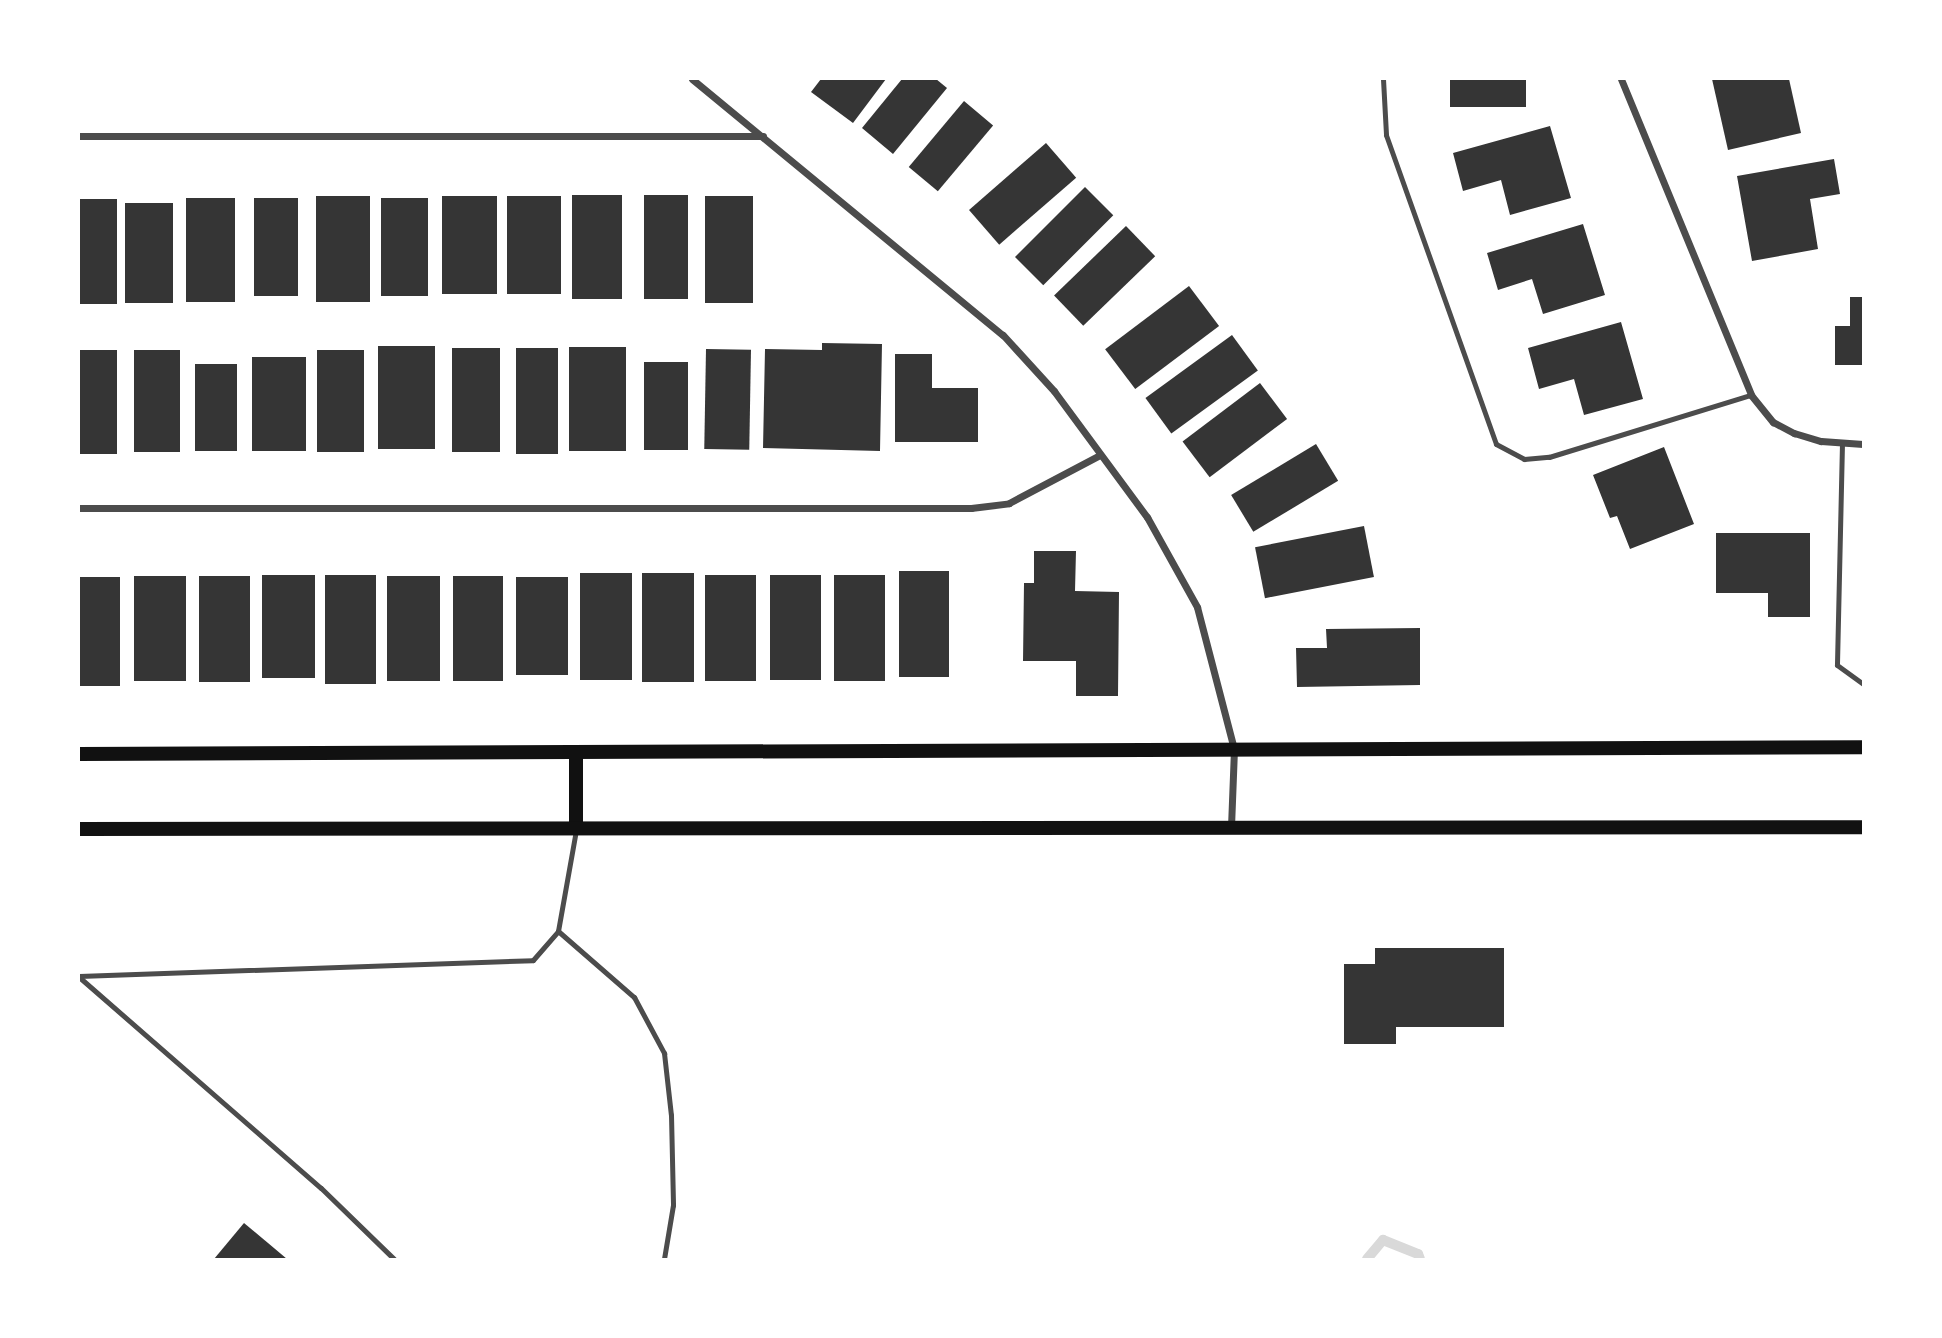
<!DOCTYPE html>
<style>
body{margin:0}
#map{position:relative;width:1942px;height:1338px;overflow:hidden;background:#fff;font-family:"Varela Round",sans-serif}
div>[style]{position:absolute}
.stream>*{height:10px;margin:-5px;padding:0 5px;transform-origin:5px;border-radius:5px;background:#d9d9d9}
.building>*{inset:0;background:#353535;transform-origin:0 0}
.service>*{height:5px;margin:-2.5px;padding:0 2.5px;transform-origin:2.5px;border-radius:2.5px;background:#4c4c4c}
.minor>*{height:7px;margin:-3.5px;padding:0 3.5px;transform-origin:3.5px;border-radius:3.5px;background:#4c4c4c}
.secondary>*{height:14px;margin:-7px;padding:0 7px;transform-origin:7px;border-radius:7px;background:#111}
span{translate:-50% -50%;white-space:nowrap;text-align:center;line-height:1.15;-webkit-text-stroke:7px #fff;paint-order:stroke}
.frame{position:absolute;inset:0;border:80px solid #fff;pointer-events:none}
</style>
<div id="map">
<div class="stream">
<i style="left:1367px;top:1259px;width:25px;rotate:-50deg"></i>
<i style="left:1383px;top:1240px;width:38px;rotate:22deg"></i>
<i style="left:1418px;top:1254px;width:5px;rotate:68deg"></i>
</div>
<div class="building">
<i style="clip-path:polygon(821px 79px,886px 79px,853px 123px,811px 92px)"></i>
<i style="clip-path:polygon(902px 79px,936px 79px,947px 88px,893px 154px,862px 128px)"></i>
<i style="left:1450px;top:79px;width:76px;height:28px"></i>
<i style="clip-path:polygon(1712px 79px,1789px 79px,1801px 133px,1728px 150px)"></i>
<i style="left:964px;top:101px;width:38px;height:86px;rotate:40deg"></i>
<i style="clip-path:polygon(1550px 126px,1571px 198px,1510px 215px,1501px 180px,1463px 191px,1453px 153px)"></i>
<i style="left:1046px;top:143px;width:46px;height:102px;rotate:49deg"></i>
<i style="clip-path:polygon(1834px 159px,1840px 194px,1810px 199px,1818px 249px,1752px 261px,1737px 176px)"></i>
<i style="left:1085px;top:187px;width:40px;height:99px;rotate:45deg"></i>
<i style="left:572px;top:195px;width:50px;height:104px"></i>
<i style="left:644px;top:195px;width:44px;height:104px"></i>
<i style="left:316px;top:196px;width:54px;height:106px"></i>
<i style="left:442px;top:196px;width:55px;height:98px"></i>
<i style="left:507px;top:196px;width:54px;height:98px"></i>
<i style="left:705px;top:196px;width:48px;height:107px"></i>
<i style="left:186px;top:198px;width:49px;height:104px"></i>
<i style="left:254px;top:198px;width:44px;height:98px"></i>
<i style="left:381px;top:198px;width:47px;height:98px"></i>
<i style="left:79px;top:199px;width:38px;height:105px"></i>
<i style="left:125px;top:203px;width:48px;height:100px"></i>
<i style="clip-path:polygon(1583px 224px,1605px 295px,1543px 314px,1532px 279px,1498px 290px,1487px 253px)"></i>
<i style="left:1126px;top:226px;width:42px;height:100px;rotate:46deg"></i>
<i style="left:1189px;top:286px;width:50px;height:105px;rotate:53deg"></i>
<i style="clip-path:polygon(1850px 297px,1863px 297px,1863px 365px,1835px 365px,1835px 326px,1850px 326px)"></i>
<i style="clip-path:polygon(1621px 322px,1643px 399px,1584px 415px,1574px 379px,1539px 389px,1528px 348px)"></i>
<i style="left:1232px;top:335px;width:44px;height:107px;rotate:54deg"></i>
<i style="clip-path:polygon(822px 343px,882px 344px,880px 451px,763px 448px,765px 349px,822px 350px)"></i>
<i style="left:378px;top:346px;width:57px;height:103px"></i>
<i style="left:569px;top:347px;width:57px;height:104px"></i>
<i style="left:452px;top:348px;width:48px;height:104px"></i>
<i style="left:516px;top:348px;width:42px;height:106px"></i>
<i style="left:706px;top:349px;width:45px;height:100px;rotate:1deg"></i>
<i style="left:79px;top:350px;width:38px;height:104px"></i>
<i style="left:134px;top:350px;width:46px;height:102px"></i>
<i style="left:317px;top:350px;width:47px;height:102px"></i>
<i style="clip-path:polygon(895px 354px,932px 354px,932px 388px,978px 388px,978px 442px,895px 442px)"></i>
<i style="left:252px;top:357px;width:54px;height:94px"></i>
<i style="left:644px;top:362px;width:44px;height:88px"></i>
<i style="left:195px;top:364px;width:42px;height:87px"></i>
<i style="left:1260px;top:383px;width:45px;height:97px;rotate:53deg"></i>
<i style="left:1316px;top:444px;width:43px;height:99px;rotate:59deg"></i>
<i style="clip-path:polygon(1664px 447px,1694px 524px,1630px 549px,1617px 516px,1610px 518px,1593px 475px)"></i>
<i style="left:1364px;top:526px;width:52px;height:111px;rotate:79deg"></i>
<i style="clip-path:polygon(1716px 533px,1810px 533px,1810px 617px,1768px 617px,1768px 593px,1716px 593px)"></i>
<i style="clip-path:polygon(1034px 551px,1076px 551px,1075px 591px,1119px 592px,1118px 696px,1076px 696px,1076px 661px,1023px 661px,1024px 583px,1034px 583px)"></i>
<i style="left:899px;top:571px;width:50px;height:106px"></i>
<i style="left:580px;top:573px;width:52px;height:107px"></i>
<i style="left:642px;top:573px;width:52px;height:109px"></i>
<i style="left:262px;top:575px;width:53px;height:103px"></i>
<i style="left:325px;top:575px;width:51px;height:109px"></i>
<i style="left:705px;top:575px;width:51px;height:106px"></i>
<i style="left:770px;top:575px;width:51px;height:105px"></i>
<i style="left:834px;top:575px;width:51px;height:106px"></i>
<i style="left:134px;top:576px;width:52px;height:105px"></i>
<i style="left:199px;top:576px;width:51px;height:106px"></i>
<i style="left:387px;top:576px;width:53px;height:105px"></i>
<i style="left:453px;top:576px;width:50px;height:105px"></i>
<i style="left:79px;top:577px;width:41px;height:109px"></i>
<i style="left:516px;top:577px;width:52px;height:98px"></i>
<i style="clip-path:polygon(1420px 628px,1420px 685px,1297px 687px,1296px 648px,1327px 648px,1326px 629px)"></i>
<i style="clip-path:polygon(1375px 948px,1504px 948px,1504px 1027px,1396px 1027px,1396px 1044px,1344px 1044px,1344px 964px,1375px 964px)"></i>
<i style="clip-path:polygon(244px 1223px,287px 1259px,214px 1259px)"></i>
</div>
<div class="service">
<i style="left:1383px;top:79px;width:56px;rotate:86.9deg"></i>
<i style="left:1386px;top:135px;width:328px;rotate:70.4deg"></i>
<i style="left:1496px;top:444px;width:32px;rotate:28deg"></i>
<i style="left:1524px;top:459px;width:25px;rotate:-5deg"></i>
<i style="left:1549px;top:457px;width:211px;rotate:-17.1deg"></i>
<i style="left:1842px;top:443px;width:222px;rotate:91.3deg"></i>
<i style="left:1837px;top:665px;width:32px;rotate:36deg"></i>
<i style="left:558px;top:931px;width:101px;rotate:41deg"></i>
<i style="left:634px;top:997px;width:64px;rotate:61.8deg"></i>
<i style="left:664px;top:1053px;width:62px;rotate:83.6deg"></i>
<i style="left:671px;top:1115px;width:90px;rotate:88.7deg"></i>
<i style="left:673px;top:1205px;width:55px;rotate:99.5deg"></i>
<i style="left:79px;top:976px;width:454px;rotate:-2deg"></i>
<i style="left:533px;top:960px;width:38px;rotate:-49deg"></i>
<i style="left:558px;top:931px;width:103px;rotate:-79.9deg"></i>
<i style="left:79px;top:977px;width:321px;rotate:41.1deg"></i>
<i style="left:321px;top:1188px;width:102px;rotate:44.2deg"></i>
</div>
<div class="minor">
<i style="left:692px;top:79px;width:403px;rotate:39.5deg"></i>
<i style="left:1003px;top:335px;width:76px;rotate:47.7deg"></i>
<i style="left:1054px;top:391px;width:157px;rotate:53.6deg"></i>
<i style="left:1147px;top:517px;width:103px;rotate:60.9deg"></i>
<i style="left:1197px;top:607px;width:147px;rotate:75.4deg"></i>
<i style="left:1234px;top:749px;width:78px;rotate:92.2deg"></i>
<i style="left:1621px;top:79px;width:342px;rotate:67.6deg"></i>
<i style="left:1751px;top:395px;width:35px;rotate:51deg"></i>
<i style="left:1773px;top:422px;width:24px;rotate:28deg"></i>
<i style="left:1794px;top:433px;width:28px;rotate:17deg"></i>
<i style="left:1821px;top:441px;width:42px;rotate:4.1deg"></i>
<i style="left:79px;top:136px;width:684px"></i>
<i style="left:79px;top:508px;width:892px"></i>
<i style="left:971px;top:508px;width:38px;rotate:-7deg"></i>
<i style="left:1009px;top:503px;width:103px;rotate:-27.8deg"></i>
</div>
<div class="secondary">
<i style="left:576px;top:752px;width:76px;rotate:90deg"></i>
<i style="left:79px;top:754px;width:1784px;rotate:-0.22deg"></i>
<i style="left:79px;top:829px;width:1784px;rotate:-0.06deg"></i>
</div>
<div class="frame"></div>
</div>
